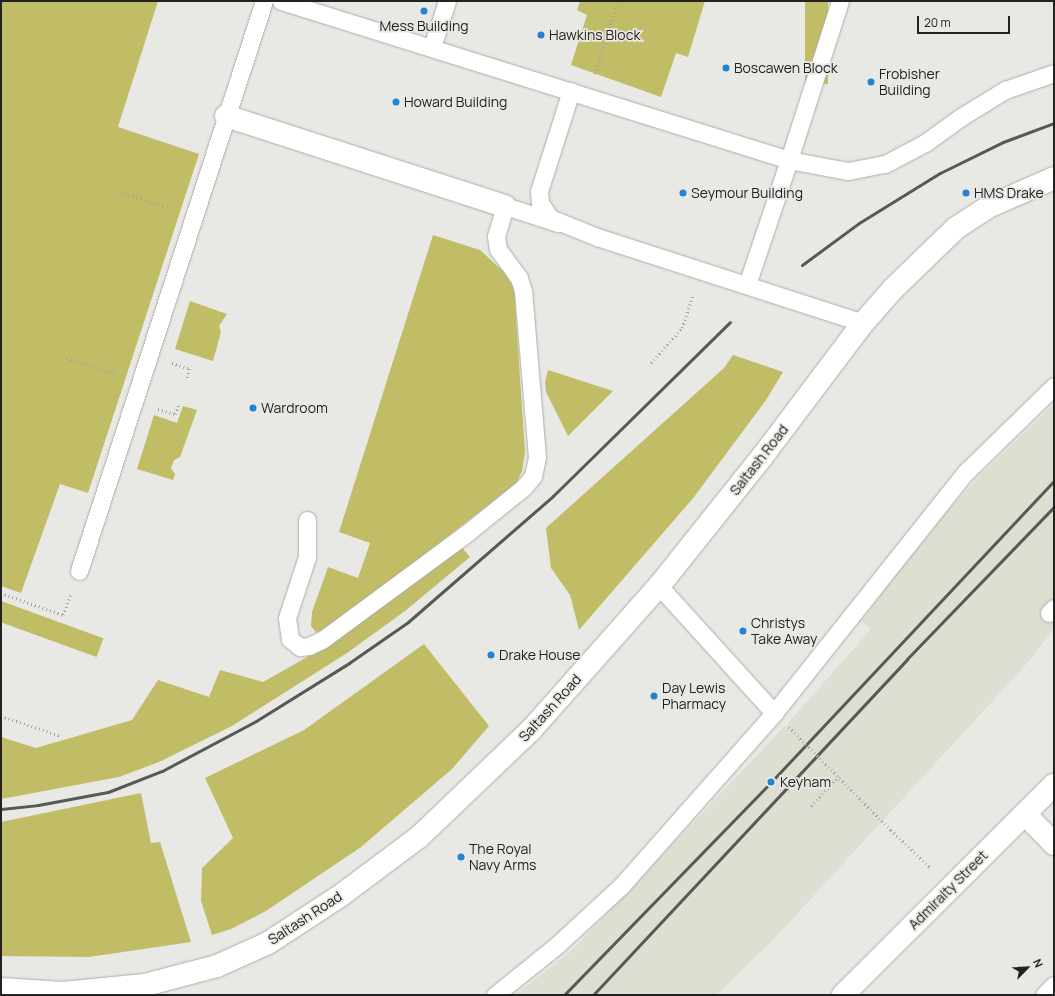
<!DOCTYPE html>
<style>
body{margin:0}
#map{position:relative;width:1055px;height:996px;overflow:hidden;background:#e8e8e4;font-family:Manrope,sans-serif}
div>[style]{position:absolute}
.built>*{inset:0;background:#deded2}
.green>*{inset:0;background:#c1bd67;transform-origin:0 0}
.path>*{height:2.5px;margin-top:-1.25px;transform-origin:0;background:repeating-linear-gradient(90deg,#a3a3a0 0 1px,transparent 0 4px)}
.roads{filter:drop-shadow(0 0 1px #adada9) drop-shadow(0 0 1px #adada9)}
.lane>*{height:17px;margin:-8.5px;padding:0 8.5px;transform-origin:8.5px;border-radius:8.5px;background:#fff}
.street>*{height:22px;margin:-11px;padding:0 11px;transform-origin:11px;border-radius:11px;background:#fff}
.secondary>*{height:22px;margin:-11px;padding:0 11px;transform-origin:11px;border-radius:11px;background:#fff}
.rail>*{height:3px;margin:-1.5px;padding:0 1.5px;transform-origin:1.5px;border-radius:1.5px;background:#585856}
.path-bridge>*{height:2.5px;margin-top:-1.25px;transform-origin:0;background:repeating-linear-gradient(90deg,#a3a3a0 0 1px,transparent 0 4px)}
.dots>*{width:11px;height:11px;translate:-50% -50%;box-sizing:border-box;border:2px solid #e8e8e4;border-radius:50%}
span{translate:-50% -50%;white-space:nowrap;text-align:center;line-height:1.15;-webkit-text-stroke:3.5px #e8e8e4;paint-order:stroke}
.poi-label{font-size:14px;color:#222220}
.left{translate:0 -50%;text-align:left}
.street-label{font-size:14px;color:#222220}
.frame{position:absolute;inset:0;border:2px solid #222220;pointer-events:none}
.north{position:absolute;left:1007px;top:948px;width:40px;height:40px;-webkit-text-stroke:3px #e8e8e4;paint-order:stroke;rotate:66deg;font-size:11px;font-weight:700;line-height:16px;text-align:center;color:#222220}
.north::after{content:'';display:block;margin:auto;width:14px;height:18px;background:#222220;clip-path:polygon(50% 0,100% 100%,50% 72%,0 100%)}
.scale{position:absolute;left:917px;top:16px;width:93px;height:18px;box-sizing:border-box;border:2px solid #222220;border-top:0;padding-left:5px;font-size:12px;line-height:14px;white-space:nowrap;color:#222220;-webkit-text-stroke:3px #e8e8e4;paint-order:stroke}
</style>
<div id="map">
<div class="built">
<i style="clip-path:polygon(1054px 404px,1054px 628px,1031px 659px,772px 941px,716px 995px,515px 995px,570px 952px,798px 712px,871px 629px,862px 621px,910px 553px,979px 476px)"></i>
</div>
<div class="green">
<i style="clip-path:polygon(1px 1px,158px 1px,118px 127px,199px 154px,88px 493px,60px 484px,21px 593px,1px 586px)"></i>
<i style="clip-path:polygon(580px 1px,705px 1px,688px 57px,676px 53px,661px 97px,571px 65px,587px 15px,577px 10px)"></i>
<i style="left:805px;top:1px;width:23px;height:83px"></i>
<i style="clip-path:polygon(433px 235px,480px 250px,504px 272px,514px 288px,525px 452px,522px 471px,517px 482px,504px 493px,328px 629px,316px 632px,311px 626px,312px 612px,328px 567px,358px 578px,370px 543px,339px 532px)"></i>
<i style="clip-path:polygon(190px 301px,227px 314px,219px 326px,221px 332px,213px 361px,175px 349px)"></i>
<i style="clip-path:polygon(733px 355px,783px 372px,766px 400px,694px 497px,579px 630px,570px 595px,551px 568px,546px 528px,724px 368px)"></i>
<i style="clip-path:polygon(548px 370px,613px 391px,568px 436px,546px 392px,545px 382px)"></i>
<i style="clip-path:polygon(183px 406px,197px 410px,180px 457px,174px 460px,171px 468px,175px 474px,173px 480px,137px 469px,154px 415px,177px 423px)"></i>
<i style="clip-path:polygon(460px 545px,470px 557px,405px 611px,347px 653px,232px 726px,159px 762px,119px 777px,1px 799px,1px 737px,36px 748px,132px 720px,158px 680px,209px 697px,220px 670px,263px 682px,325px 647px)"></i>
<i style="left:1px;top:601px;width:109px;height:20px;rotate:20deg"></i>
<i style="clip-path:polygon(424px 644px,489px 726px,452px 769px,361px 847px,266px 911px,231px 929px,212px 935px,201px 901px,202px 868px,233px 838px,205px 778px,304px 730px)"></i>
<i style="clip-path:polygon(141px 793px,151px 843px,160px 842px,191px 942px,89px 957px,1px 956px,1px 822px)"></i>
</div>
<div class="path">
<i style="left:595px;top:74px;width:68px;rotate:-72.9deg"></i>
<i style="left:615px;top:9px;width:9px;rotate:-58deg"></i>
<i style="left:121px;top:192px;width:52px;rotate:18.1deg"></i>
<i style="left:67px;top:358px;width:52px;rotate:17.7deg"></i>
<i style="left:172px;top:363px;width:19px;rotate:18deg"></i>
<i style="left:190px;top:369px;width:10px;rotate:107deg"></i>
<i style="left:651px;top:363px;width:47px;rotate:-48.5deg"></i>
<i style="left:682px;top:328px;width:35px;rotate:-72deg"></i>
<i style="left:158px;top:409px;width:18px;rotate:16deg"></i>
<i style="left:175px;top:414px;width:11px;rotate:-68deg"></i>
<i style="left:1px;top:593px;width:66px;rotate:19.5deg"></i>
<i style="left:63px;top:615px;width:23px;rotate:-70deg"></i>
<i style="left:1px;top:716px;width:63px;rotate:18.4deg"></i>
<i style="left:811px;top:806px;width:41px;rotate:-47deg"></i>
<i style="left:891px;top:830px;width:55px;rotate:43.5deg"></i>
</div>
<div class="roads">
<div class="lane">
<i style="left:281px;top:1px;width:532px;rotate:17.38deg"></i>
<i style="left:789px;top:160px;width:132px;rotate:108.6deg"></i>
<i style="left:840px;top:1px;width:167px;rotate:107.8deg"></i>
<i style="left:789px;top:160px;width:60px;rotate:10.6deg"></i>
<i style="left:848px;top:171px;width:38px;rotate:-11deg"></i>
<i style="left:885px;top:164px;width:45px;rotate:-27.7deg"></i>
<i style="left:925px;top:143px;width:44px;rotate:-35.8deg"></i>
<i style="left:961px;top:117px;width:52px;rotate:-31.5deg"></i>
<i style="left:1005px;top:90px;width:52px;rotate:-19.1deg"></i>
<i style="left:432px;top:47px;width:48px;rotate:-71.9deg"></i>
<i style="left:571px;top:91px;width:105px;rotate:107.7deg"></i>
<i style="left:539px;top:191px;width:12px;rotate:85deg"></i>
<i style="left:540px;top:203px;width:18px;rotate:56deg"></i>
<i style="left:550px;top:218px;width:51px;rotate:22deg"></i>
<i style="left:597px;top:237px;width:280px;rotate:17.9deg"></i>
<i style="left:307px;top:520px;width:37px;rotate:90deg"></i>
<i style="left:307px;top:557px;width:64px;rotate:108.2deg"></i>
<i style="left:287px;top:618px;width:21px;rotate:82deg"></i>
<i style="left:290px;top:639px;width:13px;rotate:39deg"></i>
<i style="left:300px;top:647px;width:9px;rotate:-6deg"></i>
<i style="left:309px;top:646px;width:14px;rotate:-25deg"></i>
<i style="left:322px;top:640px;width:180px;rotate:-36.4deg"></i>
<i style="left:467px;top:533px;width:73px;rotate:-38.9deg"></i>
<i style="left:524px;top:487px;width:14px;rotate:-51deg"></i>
<i style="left:533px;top:476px;width:19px;rotate:-78deg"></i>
<i style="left:537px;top:457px;width:167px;rotate:-94.8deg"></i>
<i style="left:523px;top:291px;width:14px;rotate:-107deg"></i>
<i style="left:519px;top:278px;width:36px;rotate:-126deg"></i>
<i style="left:498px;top:249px;width:13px;rotate:-99deg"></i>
<i style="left:496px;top:236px;width:31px;rotate:-73deg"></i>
<i style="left:505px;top:206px;width:56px;rotate:17.8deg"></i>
<i style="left:79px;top:571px;width:599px;rotate:-72.02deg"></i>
<i style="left:659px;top:586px;width:171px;rotate:47.8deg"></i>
<i style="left:1049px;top:613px;width:7px;rotate:-45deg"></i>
<i style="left:495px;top:995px;width:78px;rotate:-38.8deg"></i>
<i style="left:556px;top:946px;width:90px;rotate:-42.7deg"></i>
<i style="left:622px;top:885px;width:230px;rotate:-48.5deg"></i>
<i style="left:774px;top:713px;width:308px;rotate:-51.5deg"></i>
<i style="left:966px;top:472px;width:123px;rotate:-44.3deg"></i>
<i style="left:1044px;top:995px;width:14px;rotate:-45deg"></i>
</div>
<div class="street">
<i style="left:226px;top:116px;width:293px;rotate:17.9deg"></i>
<i style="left:1025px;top:814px;width:42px;rotate:46deg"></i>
<i style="left:843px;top:995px;width:298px;rotate:-44.9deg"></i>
</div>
<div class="secondary">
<i style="left:1px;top:989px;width:62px;rotate:3.7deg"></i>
<i style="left:63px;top:993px;width:82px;rotate:-5.6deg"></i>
<i style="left:145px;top:985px;width:74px;rotate:-14.8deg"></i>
<i style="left:217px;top:966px;width:56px;rotate:-24.3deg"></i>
<i style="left:268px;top:943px;width:86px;rotate:-33.1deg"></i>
<i style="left:340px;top:896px;width:99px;rotate:-36.8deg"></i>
<i style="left:419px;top:837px;width:155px;rotate:-43.7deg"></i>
<i style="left:531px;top:730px;width:193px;rotate:-48.4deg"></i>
<i style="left:659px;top:586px;width:165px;rotate:-51.4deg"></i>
<i style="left:762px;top:457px;width:168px;rotate:-53deg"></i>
<i style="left:863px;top:323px;width:45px;rotate:-48.6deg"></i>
<i style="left:893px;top:289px;width:88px;rotate:-44.1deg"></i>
<i style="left:956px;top:228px;width:38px;rotate:-33deg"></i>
<i style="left:988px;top:207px;width:72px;rotate:-23.7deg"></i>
</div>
</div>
<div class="rail">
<i style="left:802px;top:265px;width:71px;rotate:-36.4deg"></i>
<i style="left:859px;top:223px;width:95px;rotate:-31.7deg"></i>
<i style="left:940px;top:173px;width:70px;rotate:-26.2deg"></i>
<i style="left:1003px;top:142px;width:54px;rotate:-20.4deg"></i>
<i style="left:1px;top:809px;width:37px;rotate:-6deg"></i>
<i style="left:38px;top:805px;width:71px;rotate:-10.5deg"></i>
<i style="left:108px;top:792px;width:58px;rotate:-21.3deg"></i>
<i style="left:162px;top:771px;width:106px;rotate:-28deg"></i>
<i style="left:256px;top:721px;width:110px;rotate:-31.9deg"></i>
<i style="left:349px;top:663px;width:72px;rotate:-34.8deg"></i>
<i style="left:408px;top:622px;width:192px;rotate:-41deg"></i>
<i style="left:553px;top:496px;width:248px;rotate:-44.5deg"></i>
<i style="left:564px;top:995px;width:297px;rotate:-45.8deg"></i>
<i style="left:771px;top:782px;width:413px;rotate:-46.8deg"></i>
<i style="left:593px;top:995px;width:460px;rotate:-46.9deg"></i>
<i style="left:907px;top:659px;width:211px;rotate:-46deg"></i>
</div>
<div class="path-bridge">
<i style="left:789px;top:727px;width:145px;rotate:45.3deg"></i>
</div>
<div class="dots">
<i style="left:424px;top:11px;background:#2383cf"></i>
<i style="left:541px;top:35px;background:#2383cf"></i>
<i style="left:726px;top:68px;background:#2383cf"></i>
<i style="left:871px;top:82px;background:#2383cf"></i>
<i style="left:396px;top:102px;background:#2383cf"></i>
<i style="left:683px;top:193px;background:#2383cf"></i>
<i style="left:966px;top:193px;background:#2383cf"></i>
<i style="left:253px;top:408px;background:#2383cf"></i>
<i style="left:743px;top:631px;background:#2383cf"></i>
<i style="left:491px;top:655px;background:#2383cf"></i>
<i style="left:654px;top:696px;background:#2383cf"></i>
<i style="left:771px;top:782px;background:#2383cf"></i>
<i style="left:461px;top:857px;background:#2383cf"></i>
</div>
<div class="poi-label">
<span style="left:424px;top:26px">Mess Building</span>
<span class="left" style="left:549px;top:35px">Hawkins Block</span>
<span class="left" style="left:734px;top:68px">Boscawen Block</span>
<span class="left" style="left:879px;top:82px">Frobisher<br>Building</span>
<span class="left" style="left:404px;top:102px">Howard Building</span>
<span class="left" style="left:691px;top:193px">Seymour Building</span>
<span class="left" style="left:974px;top:193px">HMS Drake</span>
<span class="left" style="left:261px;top:408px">Wardroom</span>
<span class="left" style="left:751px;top:631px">Christys<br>Take Away</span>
<span class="left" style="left:499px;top:655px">Drake House</span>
<span class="left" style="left:662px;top:696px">Day Lewis<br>Pharmacy</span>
<span class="left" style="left:780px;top:782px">Keyham</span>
<span class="left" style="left:469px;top:857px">The Royal<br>Navy Arms</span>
</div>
<div class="street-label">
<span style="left:759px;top:460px;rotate:-52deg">Saltash Road</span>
<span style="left:550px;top:708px;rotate:-48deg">Saltash Road</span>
<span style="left:948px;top:890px;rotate:-45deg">Admiralty Street</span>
<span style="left:305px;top:918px;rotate:-33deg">Saltash Road</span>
</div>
<div class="frame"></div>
<div class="north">N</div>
<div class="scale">20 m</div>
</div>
